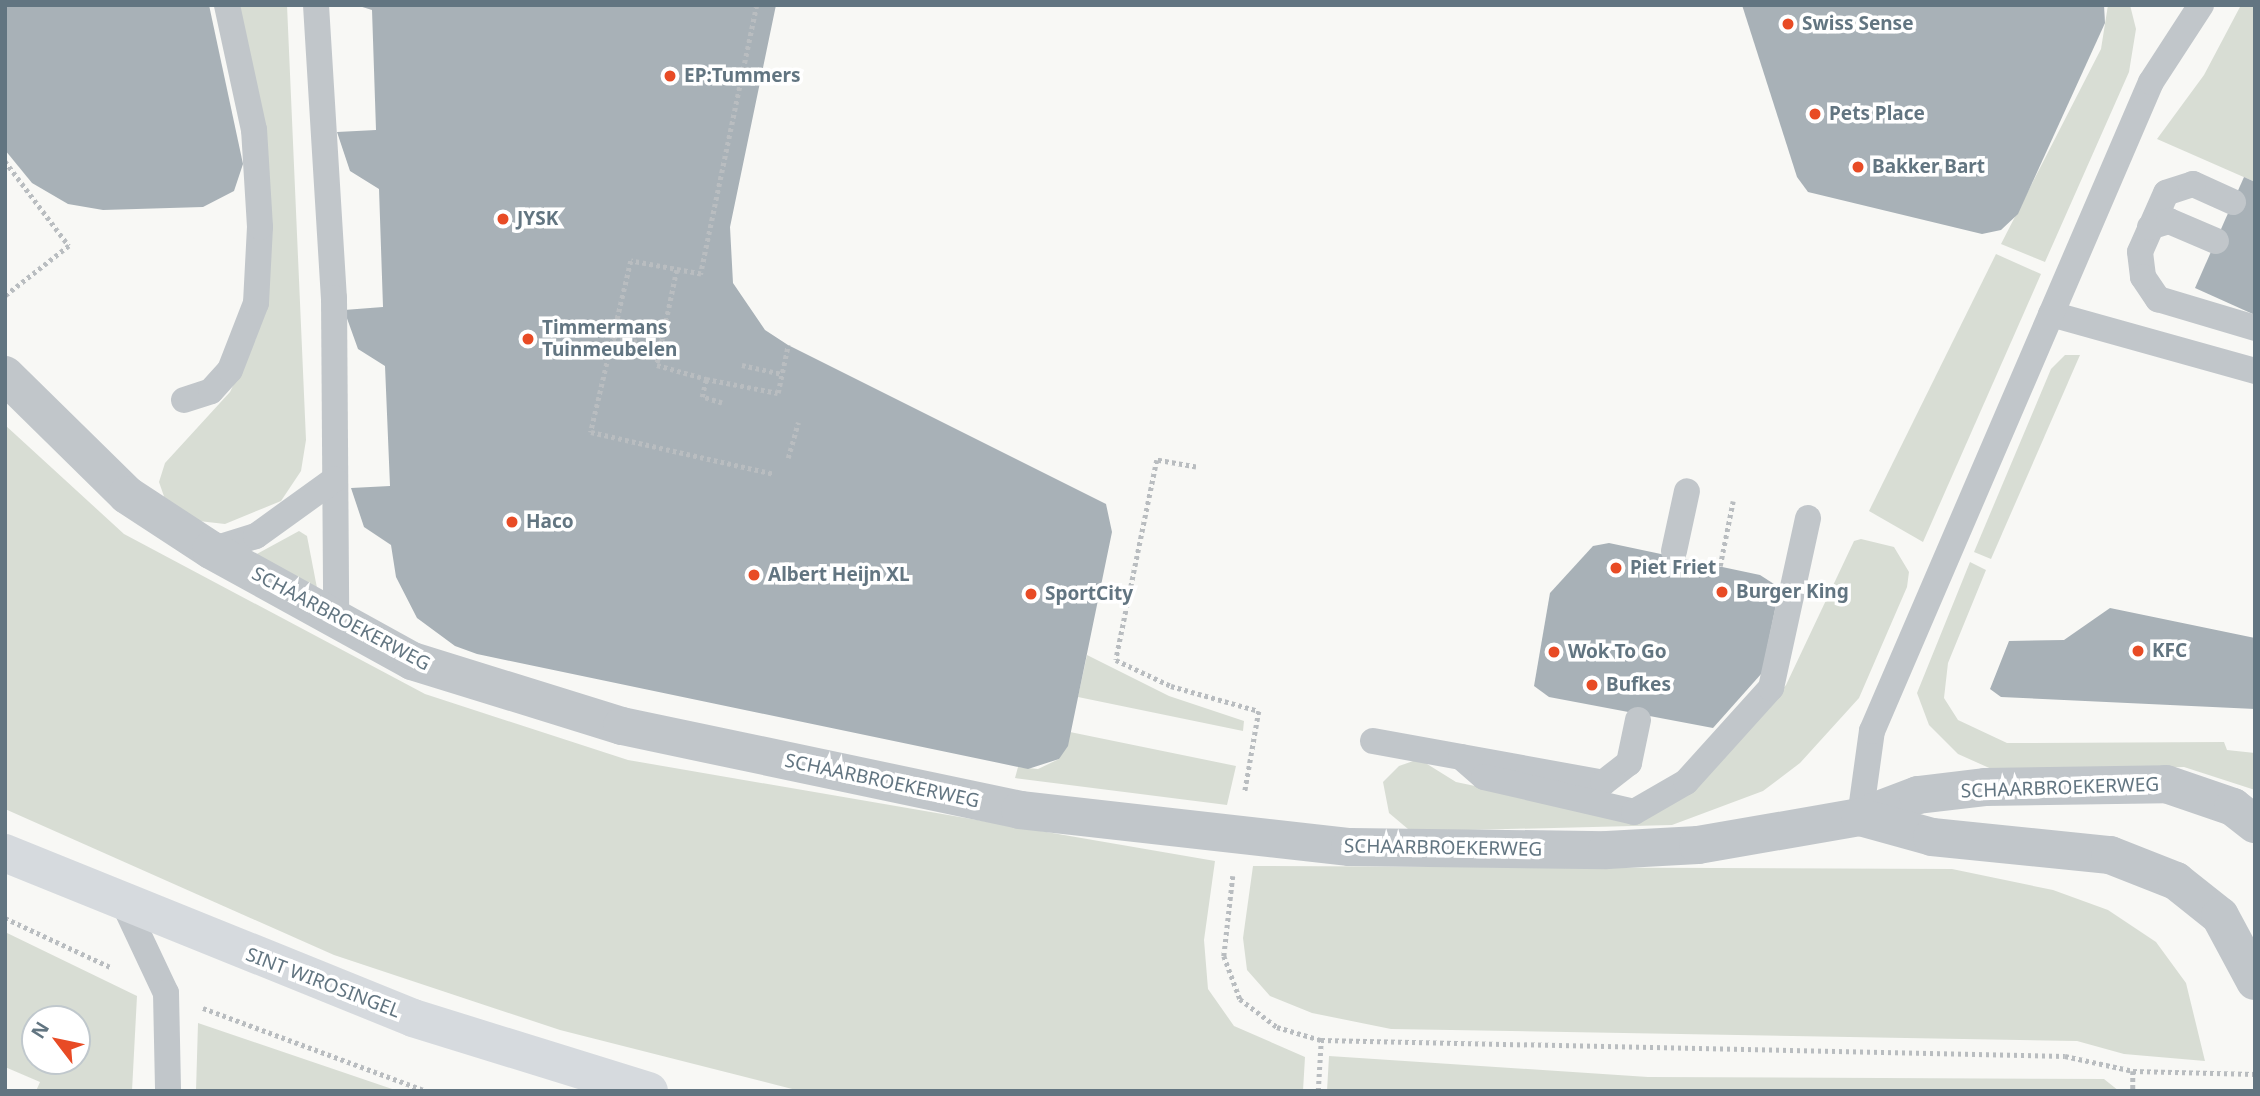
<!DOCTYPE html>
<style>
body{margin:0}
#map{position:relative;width:2260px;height:1096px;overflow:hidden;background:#f8f8f5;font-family:"Noto Sans",sans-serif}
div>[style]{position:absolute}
.green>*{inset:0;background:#d8ddd4}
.building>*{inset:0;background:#a8b1b7}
.path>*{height:4.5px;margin-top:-2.25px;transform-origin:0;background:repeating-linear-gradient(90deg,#b9bdc0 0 3.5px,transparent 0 7px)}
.service>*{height:26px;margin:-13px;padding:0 13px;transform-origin:13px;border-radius:13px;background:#c1c6ca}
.minor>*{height:38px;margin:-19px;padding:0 19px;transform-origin:19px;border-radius:19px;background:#c1c6ca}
.secondary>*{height:38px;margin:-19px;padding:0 19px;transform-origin:19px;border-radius:19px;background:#d6dade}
.dots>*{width:19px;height:19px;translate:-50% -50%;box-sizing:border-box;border:4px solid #fff;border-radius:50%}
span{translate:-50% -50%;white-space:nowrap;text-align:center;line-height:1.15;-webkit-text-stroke:7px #fff;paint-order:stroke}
.poi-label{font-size:19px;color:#627581;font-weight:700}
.left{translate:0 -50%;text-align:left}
.street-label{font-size:19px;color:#627581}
.frame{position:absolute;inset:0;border:7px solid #627581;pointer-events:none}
.north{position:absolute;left:21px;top:1005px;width:70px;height:70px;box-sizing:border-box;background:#fff;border:2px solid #c0c8cd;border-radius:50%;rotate:302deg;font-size:19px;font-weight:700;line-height:28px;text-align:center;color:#627581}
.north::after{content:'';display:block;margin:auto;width:24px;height:32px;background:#e84b25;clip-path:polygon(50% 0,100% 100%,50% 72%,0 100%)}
</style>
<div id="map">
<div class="green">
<i style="clip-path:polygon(234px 5px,287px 5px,306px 440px,301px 471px,281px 501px,225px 524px,190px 520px,167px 505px,159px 482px,165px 463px,230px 392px,256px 338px)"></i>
<i style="clip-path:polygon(2108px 5px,2130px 5px,2136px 29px,2129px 72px,2045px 262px,2001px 244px,2101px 49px)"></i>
<i style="clip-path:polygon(2241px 5px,2255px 5px,2255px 182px,2157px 139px,2204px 75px)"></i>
<i style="clip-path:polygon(1996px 254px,2041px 274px,1923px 542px,1869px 511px)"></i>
<i style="clip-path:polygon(2065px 355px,2080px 355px,1991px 559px,1974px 552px,2051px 369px)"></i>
<i style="clip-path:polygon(5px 425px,124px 534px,425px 694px,628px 760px,1215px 861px,1204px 940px,1208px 989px,1234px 1026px,1305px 1057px,1303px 1091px,800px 1091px,560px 1030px,334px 955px,5px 809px)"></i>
<i style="clip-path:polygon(299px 531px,307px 536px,317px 588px,255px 555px)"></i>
<i style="clip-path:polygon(1861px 539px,1894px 547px,1909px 572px,1907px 587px,1859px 698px,1800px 763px,1763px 791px,1672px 825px,1429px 831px,1408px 829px,1389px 813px,1383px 782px,1399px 766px,1419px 759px,1456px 782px,1631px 819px,1686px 793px,1786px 685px,1854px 541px)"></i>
<i style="clip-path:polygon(1970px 562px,1986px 570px,1948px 663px,1944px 698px,1958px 720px,2007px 743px,2224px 742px,2227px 750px,2255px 753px,2255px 790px,2184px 767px,1996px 771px,1958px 754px,1929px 725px,1917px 693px)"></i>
<i style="clip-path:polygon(1087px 655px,1169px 696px,1244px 721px,1243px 731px,1078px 697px)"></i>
<i style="clip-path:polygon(1070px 732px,1236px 766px,1227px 805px,1015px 778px,1018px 767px,1038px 769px,1059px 759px)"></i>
<i style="clip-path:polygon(1253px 866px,1952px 869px,2053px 890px,2108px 910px,2156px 942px,2186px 983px,2205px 1061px,2124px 1054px,2077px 1041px,1391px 1029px,1312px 1013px,1270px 996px,1247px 970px,1243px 938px)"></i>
<i style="clip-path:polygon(evenodd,5px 932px,137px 996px,132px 1091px,36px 1091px,40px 1082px,5px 1067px,5px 932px,35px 1019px,77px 1019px,77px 1061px,35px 1061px,35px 1019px)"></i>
<i style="clip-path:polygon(198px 1023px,398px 1091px,196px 1091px)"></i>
<i style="clip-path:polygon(1329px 1056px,1648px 1077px,2104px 1079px,2119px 1091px,1327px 1091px)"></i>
</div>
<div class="building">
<i style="clip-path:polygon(5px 5px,209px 5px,243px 164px,234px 191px,203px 207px,103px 210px,68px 204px,32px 183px,5px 150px)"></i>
<i style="clip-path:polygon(356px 5px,776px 5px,730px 227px,733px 283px,765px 330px,788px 345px,1106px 504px,1112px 532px,1068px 746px,1059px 759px,1028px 769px,477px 654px,455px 646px,417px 618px,396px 577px,391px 545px,364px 527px,351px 488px,390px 486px,385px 366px,358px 349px,344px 310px,383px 307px,379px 189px,350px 171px,337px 132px,376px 130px,372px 10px)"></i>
<i style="clip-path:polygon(1742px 5px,2104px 5px,2105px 23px,2018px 214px,2001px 230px,1982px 234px,1808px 192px,1797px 177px)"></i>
<i style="clip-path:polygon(2244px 177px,2255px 182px,2255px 315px,2195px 288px)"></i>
<i style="clip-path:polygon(1609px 543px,1760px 575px,1774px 584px,1777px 600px,1762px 673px,1713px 728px,1549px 697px,1534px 686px,1550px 593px,1593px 546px)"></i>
<i style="clip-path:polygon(2110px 608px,2255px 638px,2255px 709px,2001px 697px,1990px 689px,2009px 641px,2064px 640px)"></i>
</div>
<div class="path">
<i style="left:757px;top:5px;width:275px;rotate:101.8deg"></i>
<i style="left:701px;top:274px;width:71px;rotate:-169.5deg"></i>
<i style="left:631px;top:261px;width:176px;rotate:103.2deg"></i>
<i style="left:591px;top:432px;width:188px;rotate:12.9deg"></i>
<i style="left:5px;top:161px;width:106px;rotate:53deg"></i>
<i style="left:69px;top:246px;width:81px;rotate:142deg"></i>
<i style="left:677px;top:270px;width:97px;rotate:101.9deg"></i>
<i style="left:657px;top:365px;width:51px;rotate:15.9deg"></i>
<i style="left:613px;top:338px;width:24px;rotate:9deg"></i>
<i style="left:742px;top:365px;width:41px;rotate:12.7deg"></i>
<i style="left:722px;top:403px;width:21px;rotate:-163deg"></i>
<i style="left:702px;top:397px;width:18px;rotate:-77deg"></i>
<i style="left:706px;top:379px;width:73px;rotate:11deg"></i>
<i style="left:778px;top:393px;width:49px;rotate:-78.2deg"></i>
<i style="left:788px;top:458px;width:37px;rotate:-74deg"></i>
<i style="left:1196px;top:467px;width:40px;rotate:-170deg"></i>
<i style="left:1157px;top:460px;width:204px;rotate:101.6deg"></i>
<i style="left:1116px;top:660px;width:61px;rotate:25.3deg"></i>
<i style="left:1171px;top:686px;width:91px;rotate:15.9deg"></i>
<i style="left:1259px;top:711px;width:81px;rotate:99.9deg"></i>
<i style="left:1720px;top:566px;width:66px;rotate:-78.7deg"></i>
<i style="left:1233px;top:876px;width:81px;rotate:96.4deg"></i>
<i style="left:1224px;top:956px;width:46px;rotate:69.6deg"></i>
<i style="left:1240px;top:999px;width:46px;rotate:37.1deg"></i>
<i style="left:1277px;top:1027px;width:46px;rotate:16.5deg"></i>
<i style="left:1321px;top:1040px;width:744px;rotate:1.23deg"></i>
<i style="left:2065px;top:1056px;width:70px;rotate:12.4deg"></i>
<i style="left:2133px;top:1071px;width:122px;rotate:1.4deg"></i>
<i style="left:5px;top:918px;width:118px;rotate:25deg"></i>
<i style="left:203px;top:1008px;width:238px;rotate:20.4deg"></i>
<i style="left:2133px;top:1071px;width:20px;rotate:90deg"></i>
<i style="left:1318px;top:1091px;width:51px;rotate:-86.6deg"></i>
</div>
<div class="service">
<i style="left:316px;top:5px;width:294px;rotate:86.5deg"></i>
<i style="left:334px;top:298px;width:320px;rotate:89.6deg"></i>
<i style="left:2233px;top:202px;width:44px;rotate:-155.8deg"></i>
<i style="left:2193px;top:184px;width:28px;rotate:162deg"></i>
<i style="left:2166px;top:193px;width:64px;rotate:113.8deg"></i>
<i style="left:2140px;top:252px;width:25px;rotate:83deg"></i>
<i style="left:2143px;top:277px;width:27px;rotate:56deg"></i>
<i style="left:2158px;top:299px;width:101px;rotate:16.6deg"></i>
<i style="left:2150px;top:227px;width:20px;rotate:-18deg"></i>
<i style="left:2169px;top:221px;width:51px;rotate:23.1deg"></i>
<i style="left:2051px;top:314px;width:212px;rotate:15.6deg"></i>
<i style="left:184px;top:400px;width:28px;rotate:-18deg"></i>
<i style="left:211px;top:391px;width:28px;rotate:-48deg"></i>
<i style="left:230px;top:370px;width:72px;rotate:-68.8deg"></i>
<i style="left:256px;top:303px;width:76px;rotate:-87deg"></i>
<i style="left:260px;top:227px;width:97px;rotate:-93.5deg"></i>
<i style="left:254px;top:130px;width:128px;rotate:-102.2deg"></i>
<i style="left:211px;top:550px;width:47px;rotate:-17.3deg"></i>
<i style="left:256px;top:536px;width:97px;rotate:-35.8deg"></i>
<i style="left:1674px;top:551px;width:61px;rotate:-77.8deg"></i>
<i style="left:1373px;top:741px;width:234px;rotate:10.3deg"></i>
<i style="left:1603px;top:783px;width:33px;rotate:-38deg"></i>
<i style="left:1629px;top:763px;width:44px;rotate:-78.2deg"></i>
<i style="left:1461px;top:757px;width:30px;rotate:41deg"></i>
<i style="left:1484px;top:777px;width:154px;rotate:13.1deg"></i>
<i style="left:1634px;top:812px;width:60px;rotate:-30deg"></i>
<i style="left:1686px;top:782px;width:127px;rotate:-47.9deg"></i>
<i style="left:1771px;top:688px;width:174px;rotate:-77.7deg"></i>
<i style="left:1860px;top:817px;width:87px;rotate:-82.1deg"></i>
<i style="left:1872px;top:731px;width:706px;rotate:-66.74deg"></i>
<i style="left:2151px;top:82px;width:92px;rotate:-57deg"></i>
<i style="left:125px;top:906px;width:96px;rotate:64.8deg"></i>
<i style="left:166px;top:993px;width:98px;rotate:88.8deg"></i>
</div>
<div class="minor">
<i style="left:5px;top:375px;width:171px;rotate:44.5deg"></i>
<i style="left:127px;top:495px;width:100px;rotate:33.2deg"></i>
<i style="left:211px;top:550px;width:230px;rotate:28.9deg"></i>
<i style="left:412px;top:661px;width:220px;rotate:17.2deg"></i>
<i style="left:622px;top:726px;width:407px;rotate:11.9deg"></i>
<i style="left:1020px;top:810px;width:332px;rotate:6.4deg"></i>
<i style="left:1350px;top:847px;width:257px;rotate:0.7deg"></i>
<i style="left:1607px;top:850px;width:91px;rotate:-3.1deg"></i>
<i style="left:1698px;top:845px;width:164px;rotate:-9.8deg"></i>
<i style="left:1860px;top:817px;width:62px;rotate:-20.8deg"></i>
<i style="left:1918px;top:795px;width:67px;rotate:-6.8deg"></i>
<i style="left:1985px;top:787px;width:181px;rotate:-0.9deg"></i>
<i style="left:2166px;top:784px;width:71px;rotate:18.9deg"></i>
<i style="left:2233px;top:807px;width:28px;rotate:38deg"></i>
<i style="left:1860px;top:817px;width:75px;rotate:15.5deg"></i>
<i style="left:1932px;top:837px;width:179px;rotate:5.8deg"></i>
<i style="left:2110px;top:855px;width:71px;rotate:21.5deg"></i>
<i style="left:2176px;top:881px;width:56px;rotate:38.5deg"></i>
<i style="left:2220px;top:916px;width:74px;rotate:61.7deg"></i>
</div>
<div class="secondary">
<i style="left:5px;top:853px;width:440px;rotate:22deg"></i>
<i style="left:413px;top:1018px;width:247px;rotate:17.2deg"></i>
</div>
<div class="dots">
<i style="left:1788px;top:24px;background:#e84b25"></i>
<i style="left:670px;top:76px;background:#e84b25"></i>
<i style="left:1815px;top:114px;background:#e84b25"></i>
<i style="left:1858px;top:167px;background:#e84b25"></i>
<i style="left:503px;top:219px;background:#e84b25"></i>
<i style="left:528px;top:339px;background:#e84b25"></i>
<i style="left:512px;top:522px;background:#e84b25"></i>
<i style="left:1616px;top:568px;background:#e84b25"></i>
<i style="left:754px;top:575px;background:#e84b25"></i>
<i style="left:1722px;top:592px;background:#e84b25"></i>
<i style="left:1031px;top:594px;background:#e84b25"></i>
<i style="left:2138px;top:651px;background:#e84b25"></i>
<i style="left:1554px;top:652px;background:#e84b25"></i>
<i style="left:1592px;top:685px;background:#e84b25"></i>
</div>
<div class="poi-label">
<span class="left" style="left:1802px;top:24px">Swiss Sense</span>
<span class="left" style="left:684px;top:76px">EP:Tummers</span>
<span class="left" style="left:1829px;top:114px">Pets Place</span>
<span class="left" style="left:1872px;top:167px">Bakker Bart</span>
<span class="left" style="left:517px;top:219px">JYSK</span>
<span class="left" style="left:542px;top:339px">Timmermans<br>Tuinmeubelen</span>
<span class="left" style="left:526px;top:522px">Haco</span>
<span class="left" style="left:1630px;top:568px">Piet Friet</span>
<span class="left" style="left:768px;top:575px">Albert Heijn XL</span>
<span class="left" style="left:1736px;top:592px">Burger King</span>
<span class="left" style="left:1045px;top:594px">SportCity</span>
<span class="left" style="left:2152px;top:651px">KFC</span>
<span class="left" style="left:1568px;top:652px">Wok To Go</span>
<span class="left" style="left:1606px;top:685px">Bufkes</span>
</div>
<div class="street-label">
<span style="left:341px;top:619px;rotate:28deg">SCHAARBROEKERWEG</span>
<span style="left:882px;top:781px;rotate:12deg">SCHAARBROEKERWEG</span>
<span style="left:2060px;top:788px;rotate:-2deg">SCHAARBROEKERWEG</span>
<span style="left:1443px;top:848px;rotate:1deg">SCHAARBROEKERWEG</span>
<span style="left:323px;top:983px;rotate:21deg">SINT WIROSINGEL</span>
</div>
<div class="frame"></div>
<div class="north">N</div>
</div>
